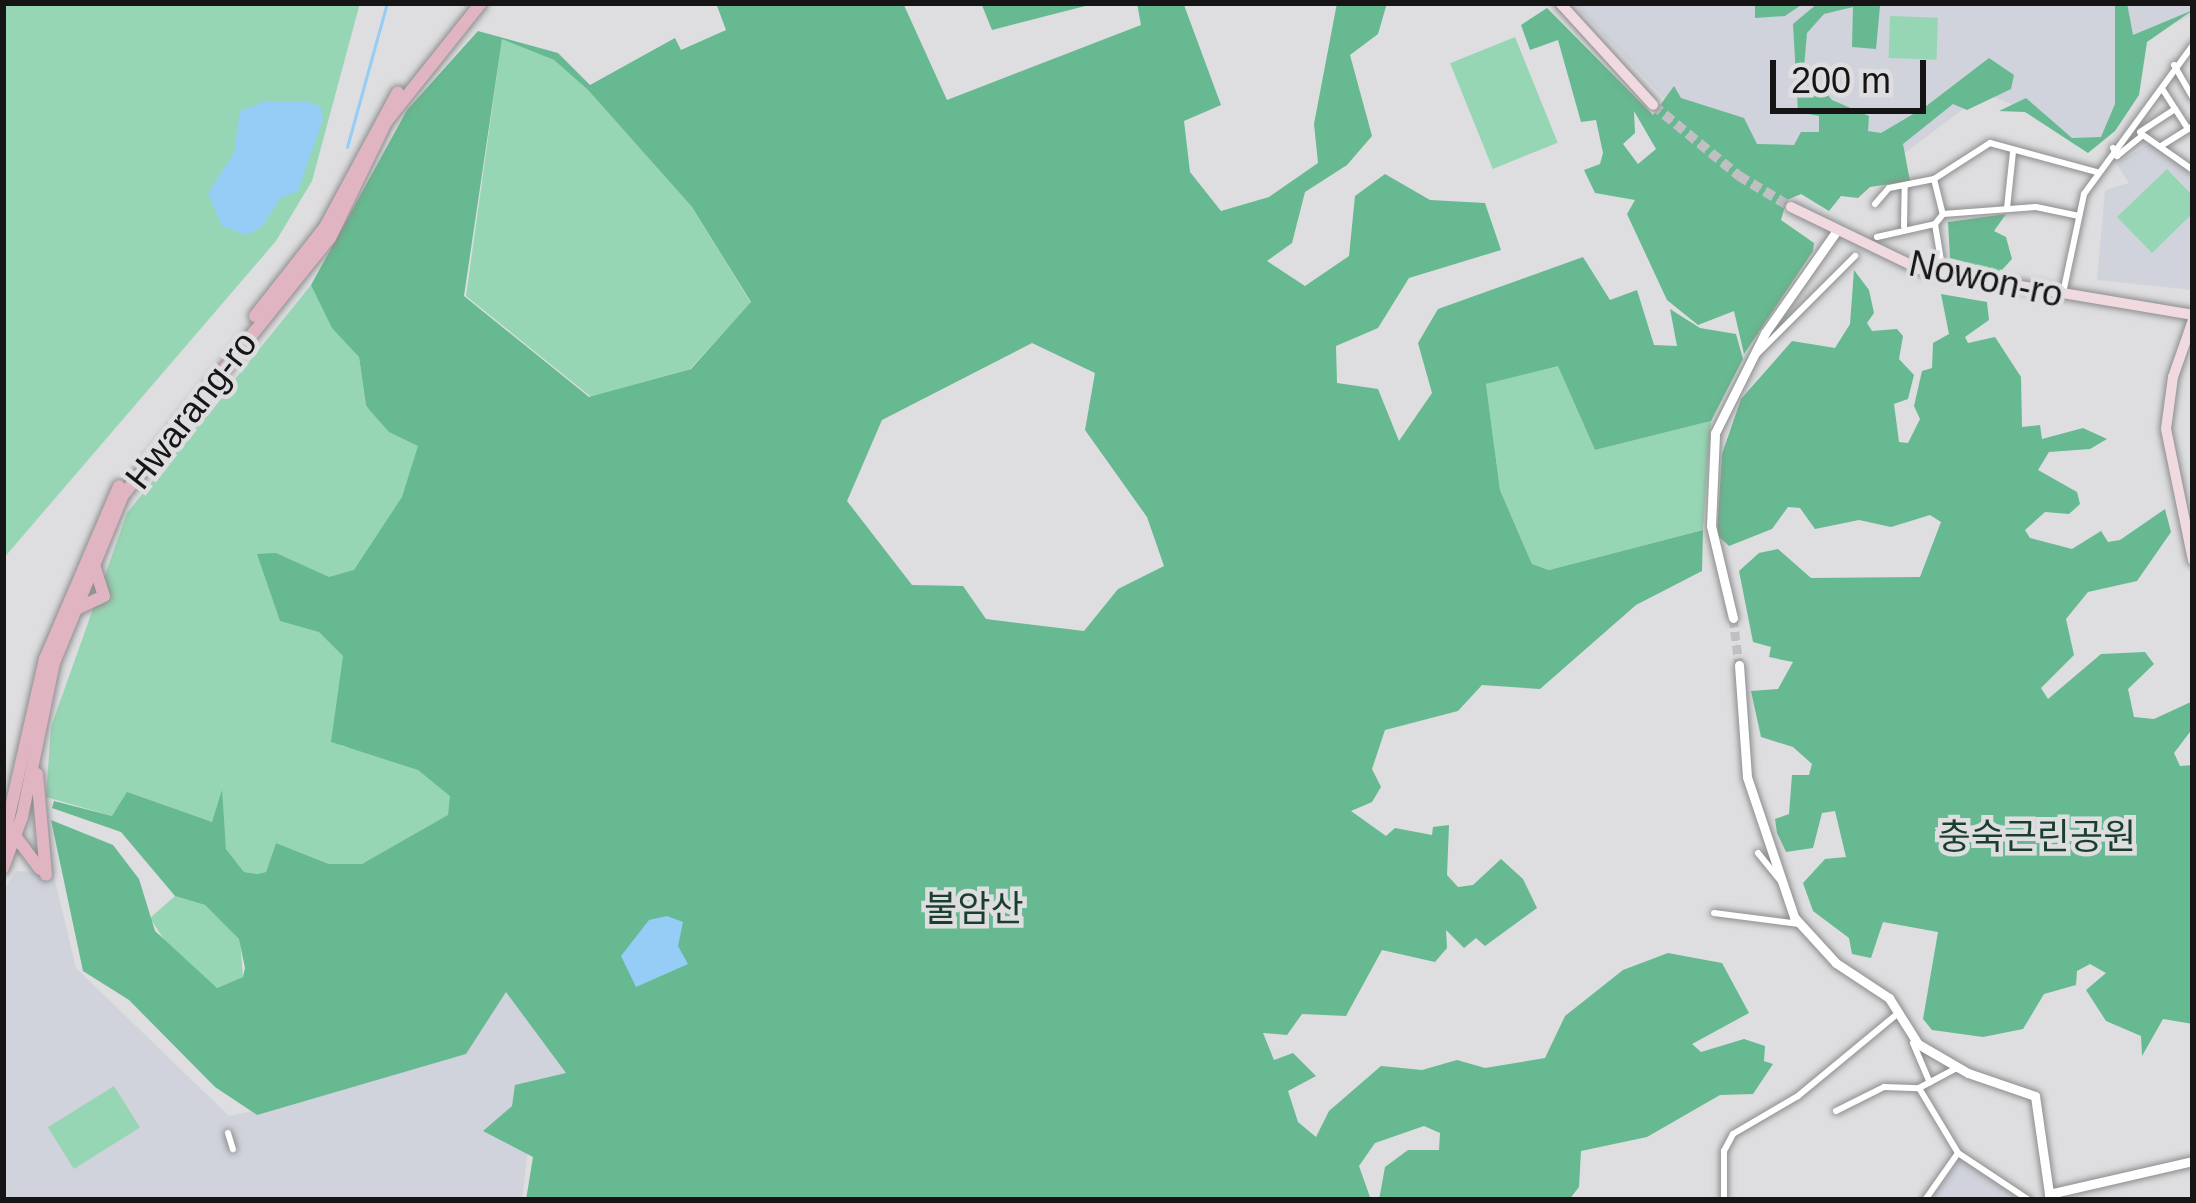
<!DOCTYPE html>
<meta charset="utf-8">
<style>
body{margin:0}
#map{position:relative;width:2196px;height:1203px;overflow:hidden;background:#dedee0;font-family:Arial,"Noto Sans KR",sans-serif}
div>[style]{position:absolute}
.built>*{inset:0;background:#d1d3dc}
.green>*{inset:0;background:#97d6b4;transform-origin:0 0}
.forest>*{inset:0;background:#66b990}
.water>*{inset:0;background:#95cdf7}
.stream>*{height:3px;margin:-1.5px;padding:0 1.5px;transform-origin:1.5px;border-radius:1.5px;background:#95cdf7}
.tertiary-tunnel>*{height:9px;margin-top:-4.5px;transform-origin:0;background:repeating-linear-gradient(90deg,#c0c0c2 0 9px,transparent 0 13.5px)}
.secondary-tunnel>*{height:10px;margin-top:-5px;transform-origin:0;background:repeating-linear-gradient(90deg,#c0c0c2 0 10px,transparent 0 15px)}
.roads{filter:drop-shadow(0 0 3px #8c8d8e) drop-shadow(0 0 3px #8c8d8e)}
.minor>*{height:6px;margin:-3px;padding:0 3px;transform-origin:3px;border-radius:3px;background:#fff}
.tertiary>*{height:9px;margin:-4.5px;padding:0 4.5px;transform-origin:4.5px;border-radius:4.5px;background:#fff}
.secondary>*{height:10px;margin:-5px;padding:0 5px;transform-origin:5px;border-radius:5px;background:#f0dae0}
.primary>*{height:12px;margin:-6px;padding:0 6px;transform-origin:6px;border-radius:6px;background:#e0b5c1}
span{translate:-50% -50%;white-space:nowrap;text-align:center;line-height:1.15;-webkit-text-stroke:9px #dedee0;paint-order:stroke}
.street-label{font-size:36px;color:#151516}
.park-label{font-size:36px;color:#1b3f2e}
.frame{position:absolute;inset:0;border:6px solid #151516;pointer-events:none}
.scale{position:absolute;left:1770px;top:60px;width:156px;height:54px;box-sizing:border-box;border:6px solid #151516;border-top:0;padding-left:15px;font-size:36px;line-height:42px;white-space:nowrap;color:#151516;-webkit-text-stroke:9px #dedee0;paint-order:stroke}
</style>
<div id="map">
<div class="built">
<i style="clip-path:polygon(1573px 3px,2118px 3px,2126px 104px,2106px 137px,2090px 146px,2074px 145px,2030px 111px,1993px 97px,1966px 107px,1877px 174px,1843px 181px,1683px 118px)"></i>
<i style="clip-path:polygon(2123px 3px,2193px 3px,2193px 14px,2124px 49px)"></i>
<i style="clip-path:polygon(2151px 143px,2193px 176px,2193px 290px,2097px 280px,2105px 190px,2129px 183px,2116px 163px)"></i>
<i style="clip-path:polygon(16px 871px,53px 872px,76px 968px,229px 1116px,312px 1098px,396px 1066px,580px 889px,702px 975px,534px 1096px,522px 1200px,3px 1200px,3px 891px)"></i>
<i style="clip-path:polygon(1962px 1159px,2024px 1200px,1930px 1200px)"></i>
</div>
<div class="green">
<i style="clip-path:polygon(3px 3px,360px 3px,312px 181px,276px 241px,3px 559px)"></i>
<i style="left:1890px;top:16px;width:48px;height:42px;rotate:2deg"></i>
<i style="left:1515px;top:37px;width:114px;height:70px;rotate:68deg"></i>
<i style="clip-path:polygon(502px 38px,554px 60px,588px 90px,692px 207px,751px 303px,690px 369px,591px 397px,466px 296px)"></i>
<i style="clip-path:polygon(2167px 169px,2193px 196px,2193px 213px,2152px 253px,2117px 217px)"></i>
<i style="clip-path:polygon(311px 285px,359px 357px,366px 407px,419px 446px,341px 746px,419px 763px,451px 796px,448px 815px,419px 839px,362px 864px,329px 864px,276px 843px,266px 872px,257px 874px,244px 872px,226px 849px,221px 796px,213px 822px,155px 808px,112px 816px,46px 797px,51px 727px,127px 513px)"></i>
<i style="clip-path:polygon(1558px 365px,1595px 450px,1711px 421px,1703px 530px,1549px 570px,1532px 564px,1500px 490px,1486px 384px)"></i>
<i style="clip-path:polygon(175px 896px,205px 905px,240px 939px,243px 977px,217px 988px,172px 952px,150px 918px)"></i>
<i style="left:114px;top:1086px;width:49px;height:78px;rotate:58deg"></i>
</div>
<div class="forest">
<i style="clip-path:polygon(evenodd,716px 3px,903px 3px,947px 100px,1141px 25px,1137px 3px,1184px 5px,1221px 105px,1184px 121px,1190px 172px,1221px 211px,1269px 197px,1318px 163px,1314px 124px,1337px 3px,1387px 3px,1378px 34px,1350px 55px,1372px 136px,1347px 165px,1305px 192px,1292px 243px,1267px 261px,1305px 286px,1349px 256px,1355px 196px,1385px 174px,1430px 200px,1485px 203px,1501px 250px,1409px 278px,1378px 328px,1336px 346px,1337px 383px,1378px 389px,1399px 441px,1432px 393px,1418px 343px,1438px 309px,1583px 257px,1610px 300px,1637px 290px,1654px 345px,1677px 346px,1670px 309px,1700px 328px,1736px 334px,1743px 359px,1711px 421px,1595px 450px,1558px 366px,1486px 384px,1500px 490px,1532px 564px,1549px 570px,1703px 530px,1702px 571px,1636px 605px,1540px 689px,1482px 685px,1458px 711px,1385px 730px,1372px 769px,1381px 787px,1372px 802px,1351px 811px,1386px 836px,1395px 828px,1432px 835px,1433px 827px,1449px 825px,1447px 875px,1458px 887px,1473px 885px,1501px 859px,1523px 879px,1537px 908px,1485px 946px,1476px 938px,1464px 948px,1446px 930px,1447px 948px,1435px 962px,1382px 950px,1346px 1016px,1302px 1014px,1287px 1035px,1263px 1033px,1274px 1060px,1293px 1053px,1316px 1076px,1288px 1091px,1298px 1122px,1316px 1137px,1329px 1111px,1381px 1066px,1422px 1070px,1457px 1060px,1485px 1068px,1545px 1058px,1565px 1016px,1623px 970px,1668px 953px,1722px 963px,1749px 1013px,1692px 1044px,1701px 1052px,1744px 1039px,1765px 1046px,1764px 1061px,1773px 1064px,1753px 1094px,1720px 1095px,1647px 1137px,1581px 1151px,1579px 1187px,1569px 1200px,1379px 1200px,1385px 1167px,1408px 1150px,1439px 1150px,1440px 1133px,1424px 1126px,1375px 1143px,1359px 1166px,1371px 1200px,526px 1200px,533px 1157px,483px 1131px,512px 1106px,515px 1085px,566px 1073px,506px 992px,466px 1054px,257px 1115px,215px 1087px,129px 1000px,83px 971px,51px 820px,113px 845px,139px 879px,155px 931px,217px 988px,243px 977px,245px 968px,239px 939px,205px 905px,175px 896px,121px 832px,52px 808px,54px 801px,112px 816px,127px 792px,212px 822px,222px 790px,226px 849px,244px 872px,257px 874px,266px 872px,276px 843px,329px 864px,362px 864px,448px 815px,450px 796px,418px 770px,331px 742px,343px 656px,319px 632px,280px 621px,257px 554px,276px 553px,329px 577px,354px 570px,402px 497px,418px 446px,389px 432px,366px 406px,359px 357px,332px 328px,311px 285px,407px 110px,478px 31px,558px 53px,590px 85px,675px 38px,681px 50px,726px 30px,716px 3px,502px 39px,554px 60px,588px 90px,692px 207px,751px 302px,691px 369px,589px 397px,464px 296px,502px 39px,716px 3px,1032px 343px,1095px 373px,1085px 430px,1147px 517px,1164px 566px,1118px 589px,1084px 631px,986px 619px,963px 586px,912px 585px,847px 501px,882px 420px,1032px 343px)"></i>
<i style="clip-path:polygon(981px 3px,1097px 3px,992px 30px)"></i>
<i style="clip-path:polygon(1755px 3px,1804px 3px,1785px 16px,1755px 18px)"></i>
<i style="clip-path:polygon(evenodd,1818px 3px,1908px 3px,1880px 6px,1876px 49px,1852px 47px,1853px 7px,1824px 14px,1807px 33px,1804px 67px,1832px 100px,1869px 116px,1868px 131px,1881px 133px,1925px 107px,1989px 58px,2014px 75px,2011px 89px,1967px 110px,1953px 104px,1903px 144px,1910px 181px,1870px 187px,1858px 198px,1841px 196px,1829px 211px,1801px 194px,1787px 200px,1781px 220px,1814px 243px,1813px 251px,1744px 354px,1734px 311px,1698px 325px,1667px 300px,1627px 214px,1635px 200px,1595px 193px,1584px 170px,1600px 164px,1603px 153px,1596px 120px,1581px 122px,1558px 40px,1530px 50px,1521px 25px,1547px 8px,1653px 115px,1674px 86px,1681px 98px,1744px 118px,1757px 144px,1794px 145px,1801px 132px,1819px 132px,1819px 116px,1798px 112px,1793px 24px,1818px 3px,1634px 111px,1656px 149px,1638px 164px,1623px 144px,1635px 133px,1634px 111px)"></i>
<i style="clip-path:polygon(2115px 3px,2127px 3px,2133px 35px,2193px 10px,2147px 42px,2139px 95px,2115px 131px,2088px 153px,2025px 112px,1999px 111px,2026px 98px,2072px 138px,2101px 137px,2115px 104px)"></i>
<i style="clip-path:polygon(2006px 214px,1994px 231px,2006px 237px,2012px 259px,2000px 272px,1950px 258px,1948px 222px)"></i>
<i style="clip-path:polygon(1854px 270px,1869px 290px,1874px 313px,1867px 323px,1872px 331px,1897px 329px,1903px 336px,1899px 359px,1914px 375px,1908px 399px,1894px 404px,1899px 442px,1908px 443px,1920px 419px,1914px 406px,1922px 371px,1932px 368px,1933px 343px,1949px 334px,1941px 294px,1987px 302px,1989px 320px,1965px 337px,1968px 343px,1995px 337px,2021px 377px,2022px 427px,2040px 425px,2042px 439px,2083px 428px,2107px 439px,2090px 449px,2049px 452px,2038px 470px,2077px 492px,2080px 504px,2069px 514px,2045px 512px,2025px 530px,2030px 538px,2072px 549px,2101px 531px,2108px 542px,2120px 540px,2165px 509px,2171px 532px,2137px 581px,2088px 592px,2066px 619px,2074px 655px,2041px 688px,2048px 699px,2101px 654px,2145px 652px,2154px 664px,2128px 689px,2134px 717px,2154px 719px,2193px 701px,2193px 728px,2174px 753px,2180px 766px,2193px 765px,2193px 1024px,2163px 1019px,2142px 1056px,2141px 1036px,2106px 1021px,2086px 990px,2106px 973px,2090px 964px,2077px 971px,2076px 985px,2044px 994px,2023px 1029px,1983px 1037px,1932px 1030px,1923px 1019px,1938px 932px,1883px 922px,1871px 958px,1852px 954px,1849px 938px,1813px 911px,1803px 883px,1825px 859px,1846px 857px,1835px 811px,1822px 813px,1813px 848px,1786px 852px,1777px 833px,1775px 819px,1789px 814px,1792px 775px,1809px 775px,1812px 764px,1793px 747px,1761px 737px,1751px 691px,1778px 689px,1793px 662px,1769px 657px,1771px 647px,1753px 642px,1739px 571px,1759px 553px,1778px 549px,1811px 578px,1920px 577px,1941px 522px,1930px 515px,1891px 527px,1859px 520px,1815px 529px,1800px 508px,1788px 507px,1772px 529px,1729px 546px,1717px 535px,1722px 454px,1741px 399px,1792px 341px,1835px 348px,1850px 324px)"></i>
</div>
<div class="water">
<i style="clip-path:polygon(263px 102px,309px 102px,321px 107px,323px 119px,298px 191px,280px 198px,262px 227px,246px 235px,222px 226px,208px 193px,234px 153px,240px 111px)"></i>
<i style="clip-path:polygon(667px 916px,683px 922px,678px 946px,688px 964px,636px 987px,621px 956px,649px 920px)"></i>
</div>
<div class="stream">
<i style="left:347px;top:147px;width:149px;rotate:-74.5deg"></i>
</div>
<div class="tertiary-tunnel">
<i style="left:1733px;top:618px;width:47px;rotate:82.7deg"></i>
</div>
<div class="secondary-tunnel">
<i style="left:1653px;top:105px;width:112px;rotate:39.5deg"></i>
<i style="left:1739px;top:176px;width:61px;rotate:30.8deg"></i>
</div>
<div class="roads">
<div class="minor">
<i style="left:2174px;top:65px;width:38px;rotate:60deg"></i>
<i style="left:2163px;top:90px;width:46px;rotate:57.3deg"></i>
<i style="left:2140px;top:132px;width:42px;rotate:-33.3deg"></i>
<i style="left:2161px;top:146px;width:38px;rotate:-32deg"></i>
<i style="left:2113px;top:148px;width:9px;rotate:63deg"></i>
<i style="left:2117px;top:156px;width:33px;rotate:-39deg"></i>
<i style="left:2143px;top:135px;width:61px;rotate:35deg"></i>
<i style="left:1934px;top:179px;width:36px;rotate:76deg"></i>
<i style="left:1875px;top:204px;width:21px;rotate:-49deg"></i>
<i style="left:1889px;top:188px;width:46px;rotate:-11.3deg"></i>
<i style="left:1934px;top:179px;width:67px;rotate:-32.7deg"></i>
<i style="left:1990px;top:143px;width:111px;rotate:15.2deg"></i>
<i style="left:2007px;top:208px;width:56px;rotate:-83.9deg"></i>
<i style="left:1943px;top:214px;width:93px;rotate:-4.3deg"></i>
<i style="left:2036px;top:207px;width:44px;rotate:11.8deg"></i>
<i style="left:1935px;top:224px;width:50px;rotate:80.7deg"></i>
<i style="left:1904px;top:226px;width:39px;rotate:-89deg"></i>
<i style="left:1877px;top:237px;width:59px;rotate:-12.6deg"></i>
<i style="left:1935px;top:224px;width:13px;rotate:-51deg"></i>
<i style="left:2063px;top:293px;width:101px;rotate:-78deg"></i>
<i style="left:2084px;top:194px;width:185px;rotate:-53.8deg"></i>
<i style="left:1752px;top:359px;width:146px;rotate:-45deg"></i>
<i style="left:1758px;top:853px;width:38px;rotate:51deg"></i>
<i style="left:1714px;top:913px;width:86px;rotate:7.4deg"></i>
<i style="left:1913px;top:1043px;width:43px;rotate:67deg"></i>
<i style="left:1919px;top:1088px;width:76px;rotate:59deg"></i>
<i style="left:1958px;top:1153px;width:85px;rotate:33.5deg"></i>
<i style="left:1836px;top:1111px;width:54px;rotate:-26.6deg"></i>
<i style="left:1884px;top:1087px;width:35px;rotate:2deg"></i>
<i style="left:1919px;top:1088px;width:43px;rotate:-27.8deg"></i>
<i style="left:228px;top:1133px;width:17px;rotate:73deg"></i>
<i style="left:1724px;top:1200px;width:49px;rotate:-90deg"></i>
<i style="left:1724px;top:1151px;width:19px;rotate:-62deg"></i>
<i style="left:1733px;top:1134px;width:75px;rotate:-30.3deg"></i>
<i style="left:1798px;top:1096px;width:129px;rotate:-39.6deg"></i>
<i style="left:1925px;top:1200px;width:57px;rotate:-54.9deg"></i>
</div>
<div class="tertiary">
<i style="left:1733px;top:618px;width:95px;rotate:-103.4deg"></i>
<i style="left:1711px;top:526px;width:93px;rotate:-87.5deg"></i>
<i style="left:1715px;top:433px;width:112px;rotate:-63.4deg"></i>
<i style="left:1765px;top:333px;width:122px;rotate:-55deg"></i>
<i style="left:1739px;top:665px;width:112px;rotate:85.9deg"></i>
<i style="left:1747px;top:777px;width:148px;rotate:71.4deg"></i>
<i style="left:1794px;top:917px;width:62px;rotate:47.6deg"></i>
<i style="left:1836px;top:963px;width:64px;rotate:33.4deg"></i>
<i style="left:1889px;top:998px;width:54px;rotate:57.8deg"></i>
<i style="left:1918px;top:1044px;width:58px;rotate:30.1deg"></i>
<i style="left:1968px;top:1073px;width:71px;rotate:18.9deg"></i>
<i style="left:2035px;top:1096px;width:105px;rotate:81.8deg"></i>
<i style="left:2049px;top:1194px;width:148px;rotate:-12.9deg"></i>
</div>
<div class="secondary">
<i style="left:1560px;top:3px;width:138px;rotate:47.6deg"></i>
<i style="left:1791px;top:207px;width:142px;rotate:25.8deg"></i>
<i style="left:1919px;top:269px;width:278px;rotate:9.5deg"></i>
<i style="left:2193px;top:320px;width:60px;rotate:109.3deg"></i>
<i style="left:2173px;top:377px;width:52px;rotate:97.7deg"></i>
<i style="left:2166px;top:429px;width:134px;rotate:78.4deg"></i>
</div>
<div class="primary">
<i style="left:255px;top:316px;width:113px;rotate:-51.8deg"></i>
<i style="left:325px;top:227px;width:153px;rotate:-61.6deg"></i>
<i style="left:74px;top:610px;width:33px;rotate:-25deg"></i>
<i style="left:104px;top:596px;width:36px;rotate:-108deg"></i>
<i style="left:37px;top:774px;width:101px;rotate:84.9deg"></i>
<i style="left:13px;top:833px;width:45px;rotate:53.1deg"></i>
<i style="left:3px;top:842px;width:188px;rotate:-77.1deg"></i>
<i style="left:45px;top:659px;width:188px;rotate:-66.8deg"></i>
<i style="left:3px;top:868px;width:54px;rotate:-69.6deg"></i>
<i style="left:22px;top:817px;width:157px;rotate:-78.3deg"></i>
<i style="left:54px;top:663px;width:182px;rotate:-67.7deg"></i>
<i style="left:123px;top:495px;width:330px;rotate:-51.2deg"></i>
<i style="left:330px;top:238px;width:129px;rotate:-64.2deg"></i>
<i style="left:386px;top:122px;width:152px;rotate:-51.4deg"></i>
</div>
</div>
<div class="street-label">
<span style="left:1986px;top:279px;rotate:12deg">Nowon-ro</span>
<span style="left:191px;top:410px;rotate:-52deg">Hwarang-ro</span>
</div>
<div class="park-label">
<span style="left:2037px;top:837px">충숙근린공원</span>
<span style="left:974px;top:909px">불암산</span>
</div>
<div class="frame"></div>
<div class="scale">200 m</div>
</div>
